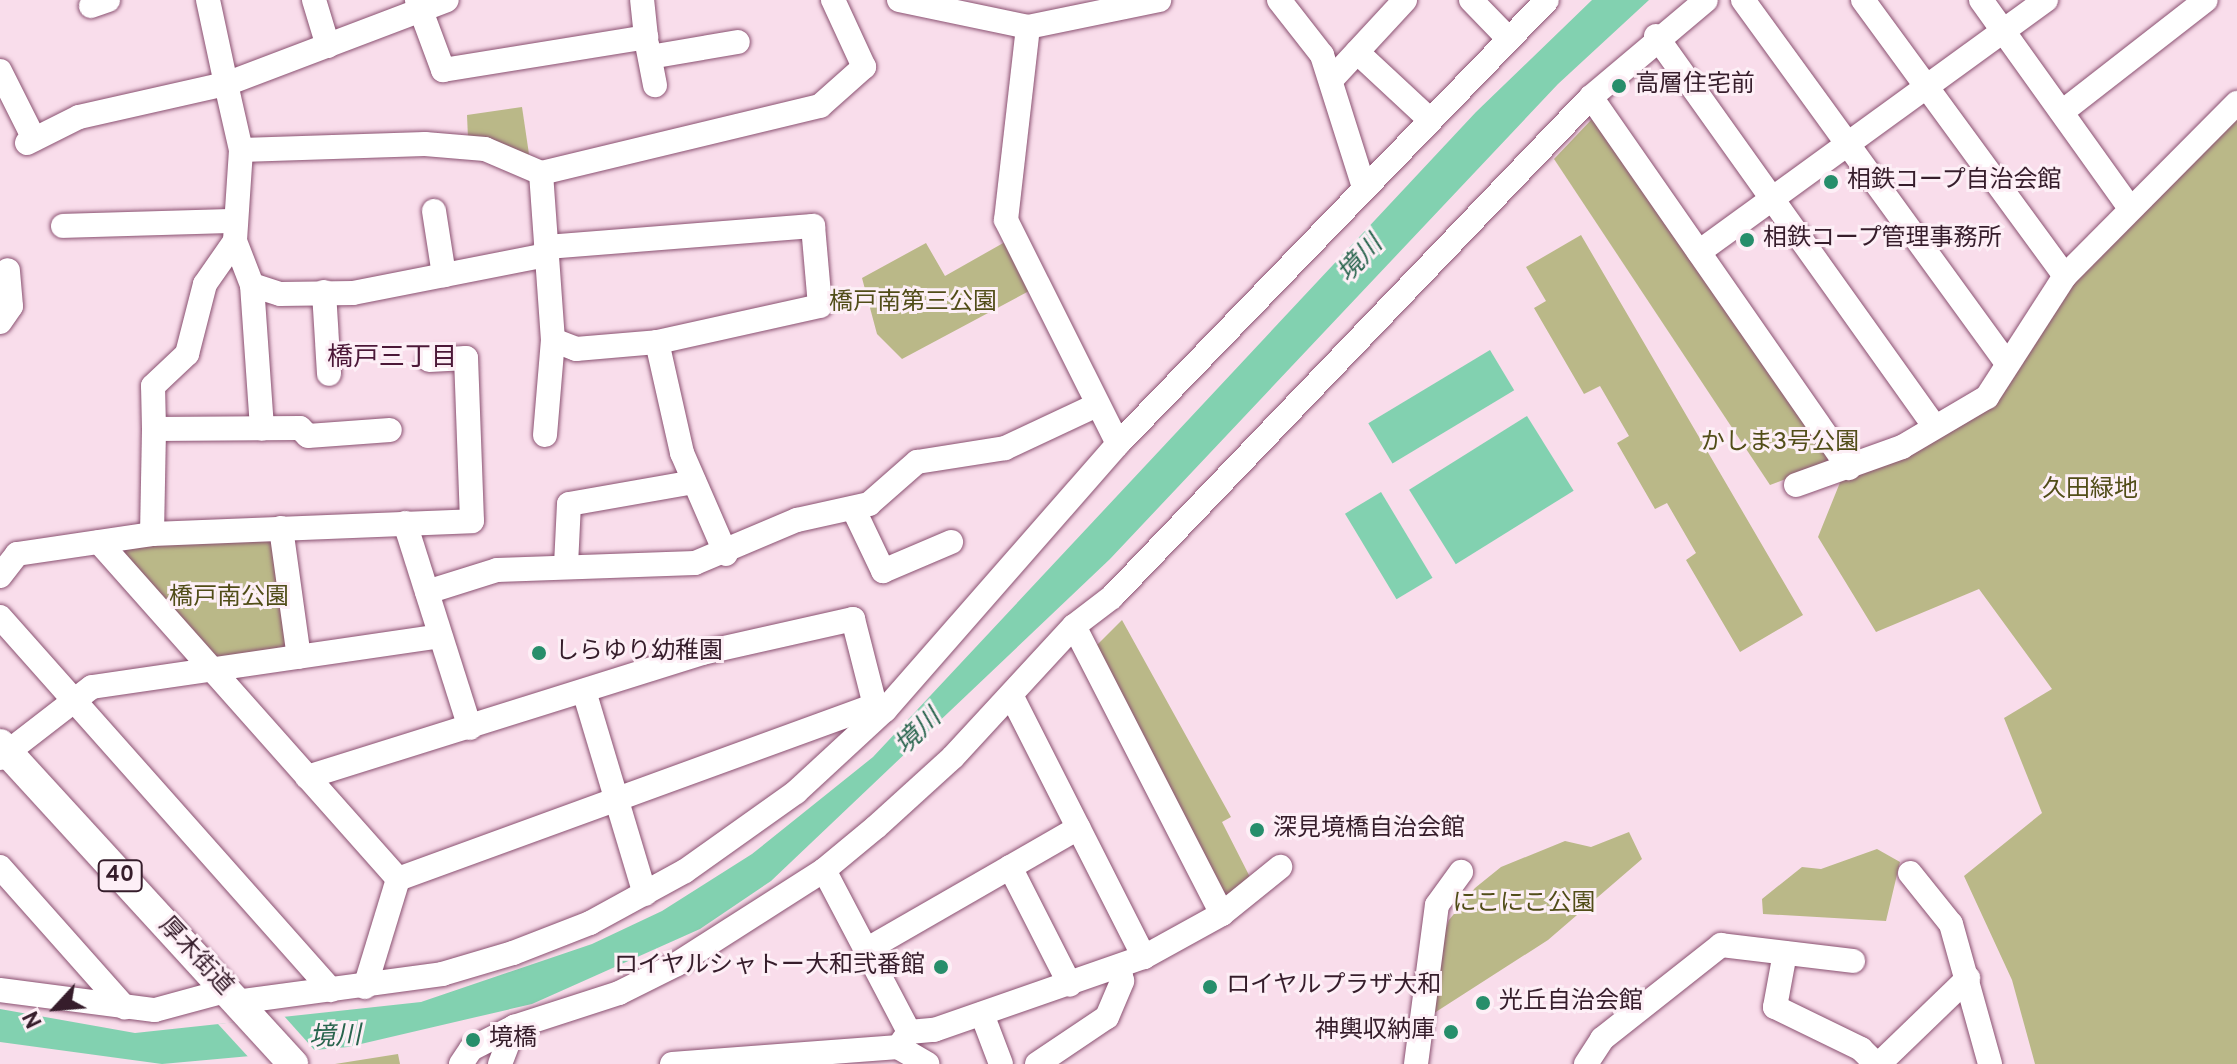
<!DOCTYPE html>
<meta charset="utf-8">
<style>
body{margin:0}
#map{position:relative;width:2237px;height:1064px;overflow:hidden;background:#f9ddeb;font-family:Overpass,"Noto Sans JP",sans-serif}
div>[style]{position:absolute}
.green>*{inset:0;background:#bab888}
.water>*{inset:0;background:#82d1b0;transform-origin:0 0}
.pier>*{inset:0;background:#f9ddeb}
.roads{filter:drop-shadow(0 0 2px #8a5171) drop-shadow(0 0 2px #8a5171)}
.minor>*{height:24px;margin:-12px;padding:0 12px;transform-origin:12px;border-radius:12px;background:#fff}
.major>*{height:30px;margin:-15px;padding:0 15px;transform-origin:15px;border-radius:15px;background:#fff}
.dots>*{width:22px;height:22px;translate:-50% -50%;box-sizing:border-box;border:4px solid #fdeff6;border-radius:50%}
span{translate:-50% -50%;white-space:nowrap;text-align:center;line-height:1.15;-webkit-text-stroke:6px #fdeff6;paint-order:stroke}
.shield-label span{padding:2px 6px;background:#fdeff6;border:2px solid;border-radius:6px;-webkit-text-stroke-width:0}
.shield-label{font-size:22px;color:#361d2b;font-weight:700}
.poi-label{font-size:24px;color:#361d2b}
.left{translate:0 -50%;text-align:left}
.right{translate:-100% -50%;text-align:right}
.park-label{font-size:24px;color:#514d18}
.street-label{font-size:24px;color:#361d2b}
.water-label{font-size:26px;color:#28644d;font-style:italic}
.neighbourhood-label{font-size:26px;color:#4c1838}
.north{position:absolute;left:16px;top:968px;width:80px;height:80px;-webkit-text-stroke:6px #fdeff6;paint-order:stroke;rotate:244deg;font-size:22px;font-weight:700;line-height:32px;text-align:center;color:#361d2b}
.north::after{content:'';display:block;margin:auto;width:28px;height:36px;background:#361d2b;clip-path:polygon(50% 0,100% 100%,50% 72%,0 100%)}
</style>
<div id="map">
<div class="green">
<i style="clip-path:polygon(522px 107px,530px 161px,468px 138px,467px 115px)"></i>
<i style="clip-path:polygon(2237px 118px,2237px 1064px,2035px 1064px,2012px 980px,1964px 876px,2042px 813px,2004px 718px,2052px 689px,1979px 589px,1876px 632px,1818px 537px,1841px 480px,1971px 403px,2059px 289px)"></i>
<i style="clip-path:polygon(1592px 119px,1831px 462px,1770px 485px,1554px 159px)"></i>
<i style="clip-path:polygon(1581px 235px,1803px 615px,1740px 652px,1686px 560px,1696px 553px,1667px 503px,1655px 509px,1617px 443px,1629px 436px,1600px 386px,1584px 394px,1534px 308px,1546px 301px,1526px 267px)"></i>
<i style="clip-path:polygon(1005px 242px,1029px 291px,902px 359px,877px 334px,862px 278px,926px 243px,945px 276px)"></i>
<i style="clip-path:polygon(268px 537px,277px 544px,291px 645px,285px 654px,222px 663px,116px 553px,120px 544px)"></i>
<i style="clip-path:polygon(1122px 620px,1231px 817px,1222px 822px,1254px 885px,1225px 905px,1093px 649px)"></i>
<i style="clip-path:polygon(1629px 832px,1642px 859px,1548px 940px,1428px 1017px,1434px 961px,1449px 920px,1475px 888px,1501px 867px,1565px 841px,1591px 847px)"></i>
<i style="clip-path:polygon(1877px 849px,1900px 862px,1886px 921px,1763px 914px,1762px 899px,1802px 867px,1821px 869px)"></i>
<i style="clip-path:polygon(398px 1054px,400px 1064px,335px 1064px)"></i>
</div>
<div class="water">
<i style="clip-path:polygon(1592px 0,1649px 0,1558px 84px,1110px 559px,771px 881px,700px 929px,532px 1004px,348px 1047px,162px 1064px,0 1042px,0 1009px,135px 1033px,421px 1002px,592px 944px,662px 911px,752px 854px,873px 757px,1476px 112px)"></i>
<i style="left:1490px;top:350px;width:47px;height:142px;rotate:59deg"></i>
<i style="left:1527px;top:416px;width:88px;height:139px;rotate:58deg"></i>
<i style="left:1381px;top:492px;width:100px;height:42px;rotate:59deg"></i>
</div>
<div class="pier">
<i style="clip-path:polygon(284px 1016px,318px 1054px,252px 1061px,218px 1024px)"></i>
</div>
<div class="roads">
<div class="minor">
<i style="left:208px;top:0;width:86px;rotate:77.9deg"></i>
<i style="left:226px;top:84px;width:236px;rotate:-20.8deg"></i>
<i style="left:314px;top:0;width:48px;rotate:73.1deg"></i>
<i style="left:417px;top:0;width:75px;rotate:69.6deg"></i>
<i style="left:443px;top:70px;width:206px;rotate:-9.2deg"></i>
<i style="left:646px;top:37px;width:37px;rotate:-96deg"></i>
<i style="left:899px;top:0;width:132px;rotate:11.8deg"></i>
<i style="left:1028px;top:27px;width:134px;rotate:-11.6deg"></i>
<i style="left:1279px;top:0;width:70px;rotate:52deg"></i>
<i style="left:1322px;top:55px;width:135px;rotate:72.4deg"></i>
<i style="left:1471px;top:0;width:52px;rotate:45.8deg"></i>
<i style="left:1743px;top:0;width:445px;rotate:54deg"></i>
<i style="left:1863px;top:0;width:342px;rotate:53.8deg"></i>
<i style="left:1981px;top:0;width:256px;rotate:54.4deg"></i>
<i style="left:91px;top:6px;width:18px;rotate:-19deg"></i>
<i style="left:1028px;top:27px;width:194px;rotate:96.5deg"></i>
<i style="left:1006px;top:220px;width:250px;rotate:63.4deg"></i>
<i style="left:1656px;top:36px;width:480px;rotate:54.5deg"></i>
<i style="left:647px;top:44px;width:42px;rotate:79deg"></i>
<i style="left:1357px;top:52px;width:98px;rotate:42.9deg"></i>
<i style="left:650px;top:57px;width:89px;rotate:-9.7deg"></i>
<i style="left:0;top:71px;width:76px;rotate:63.4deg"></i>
<i style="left:1331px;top:80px;width:109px;rotate:-47.2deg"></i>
<i style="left:1591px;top:97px;width:452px;rotate:55.2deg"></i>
<i style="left:2062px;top:112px;width:182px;rotate:-37.9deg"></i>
<i style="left:27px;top:143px;width:58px;rotate:-26.6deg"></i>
<i style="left:79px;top:117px;width:151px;rotate:-12.7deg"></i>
<i style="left:226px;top:84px;width:68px;rotate:77.2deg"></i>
<i style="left:241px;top:150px;width:184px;rotate:-1.9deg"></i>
<i style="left:425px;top:144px;width:60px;rotate:4.8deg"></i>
<i style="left:485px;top:149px;width:61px;rotate:23.2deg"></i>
<i style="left:541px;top:173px;width:287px;rotate:-13.5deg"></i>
<i style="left:820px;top:106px;width:59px;rotate:-41.6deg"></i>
<i style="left:864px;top:67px;width:74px;rotate:-114.8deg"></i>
<i style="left:241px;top:150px;width:91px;rotate:93.8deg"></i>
<i style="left:235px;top:241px;width:47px;rotate:68.9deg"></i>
<i style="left:252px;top:285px;width:144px;rotate:86deg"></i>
<i style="left:541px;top:173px;width:167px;rotate:85.9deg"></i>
<i style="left:553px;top:340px;width:25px;rotate:21deg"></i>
<i style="left:576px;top:349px;width:81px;rotate:-4.9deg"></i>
<i style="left:434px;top:211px;width:65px;rotate:81.1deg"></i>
<i style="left:63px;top:226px;width:172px;rotate:-1.7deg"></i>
<i style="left:546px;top:247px;width:268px;rotate:-4.5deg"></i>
<i style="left:813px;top:226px;width:80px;rotate:85deg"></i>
<i style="left:820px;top:306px;width:167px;rotate:167.5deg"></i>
<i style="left:657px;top:342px;width:114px;rotate:77.3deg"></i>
<i style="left:682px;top:453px;width:110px;rotate:66.5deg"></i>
<i style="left:1699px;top:252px;width:429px;rotate:-36deg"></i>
<i style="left:252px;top:285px;width:29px;rotate:18deg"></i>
<i style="left:280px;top:294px;width:73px;rotate:-0.8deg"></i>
<i style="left:353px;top:293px;width:197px;rotate:-11.1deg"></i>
<i style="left:324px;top:292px;width:82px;rotate:86.5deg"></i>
<i style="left:0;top:322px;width:19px;rotate:-55deg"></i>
<i style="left:11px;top:306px;width:36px;rotate:-95deg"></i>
<i style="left:154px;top:429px;width:43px;rotate:-91.3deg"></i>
<i style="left:153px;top:386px;width:47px;rotate:-43.3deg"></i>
<i style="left:187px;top:354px;width:72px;rotate:-75.6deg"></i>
<i style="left:205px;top:284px;width:52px;rotate:-55.1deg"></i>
<i style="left:545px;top:435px;width:95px;rotate:-85.2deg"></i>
<i style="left:1796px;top:485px;width:113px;rotate:-19.7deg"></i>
<i style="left:1902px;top:447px;width:99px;rotate:-30.5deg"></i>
<i style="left:1987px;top:397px;width:144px;rotate:-57.2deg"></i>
<i style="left:2065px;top:276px;width:244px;rotate:-45.2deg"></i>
<i style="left:853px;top:508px;width:70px;rotate:64.5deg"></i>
<i style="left:883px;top:571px;width:74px;rotate:-23.1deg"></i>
<i style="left:405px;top:523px;width:215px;rotate:72.4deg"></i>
<i style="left:281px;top:528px;width:130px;rotate:82.1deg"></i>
<i style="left:152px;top:534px;width:105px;rotate:-88.9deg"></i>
<i style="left:154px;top:429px;width:146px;rotate:-0.4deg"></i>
<i style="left:300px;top:428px;width:11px;rotate:45deg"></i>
<i style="left:308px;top:436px;width:82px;rotate:-4.2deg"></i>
<i style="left:99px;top:542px;width:451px;rotate:48.4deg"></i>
<i style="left:566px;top:565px;width:61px;rotate:-87.2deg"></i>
<i style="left:569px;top:504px;width:127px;rotate:-10deg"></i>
<i style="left:0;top:576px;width:28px;rotate:-52deg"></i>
<i style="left:17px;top:554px;width:136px;rotate:-8.4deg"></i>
<i style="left:152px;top:534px;width:320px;rotate:-2.3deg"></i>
<i style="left:472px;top:521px;width:163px;rotate:-92.1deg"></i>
<i style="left:466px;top:358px;width:37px;rotate:177deg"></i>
<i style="left:427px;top:592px;width:73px;rotate:-17.4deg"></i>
<i style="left:497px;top:570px;width:198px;rotate:-2deg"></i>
<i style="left:695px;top:563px;width:111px;rotate:-22.9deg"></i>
<i style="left:797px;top:520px;width:74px;rotate:-12.5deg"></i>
<i style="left:869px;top:504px;width:64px;rotate:-41.2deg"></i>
<i style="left:917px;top:462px;width:89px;rotate:-9deg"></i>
<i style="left:1005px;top:448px;width:102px;rotate:-25.1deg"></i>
<i style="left:0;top:617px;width:499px;rotate:48.4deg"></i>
<i style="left:1074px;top:626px;width:324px;rotate:62.8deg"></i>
<i style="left:584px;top:691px;width:212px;rotate:73.3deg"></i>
<i style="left:1011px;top:695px;width:294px;rotate:63.1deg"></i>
<i style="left:0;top:758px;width:116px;rotate:-37.7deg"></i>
<i style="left:92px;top:687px;width:352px;rotate:-8.3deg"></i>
<i style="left:307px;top:777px;width:414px;rotate:-17.4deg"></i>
<i style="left:702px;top:653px;width:155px;rotate:-12.7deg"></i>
<i style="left:853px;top:619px;width:89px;rotate:75.7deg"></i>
<i style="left:0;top:867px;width:188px;rotate:48.4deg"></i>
<i style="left:1010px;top:867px;width:132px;rotate:63deg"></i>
<i style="left:824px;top:870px;width:183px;rotate:62.3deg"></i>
<i style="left:909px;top:1032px;width:16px;rotate:125deg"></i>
<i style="left:1910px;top:873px;width:65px;rotate:51.2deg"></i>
<i style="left:1951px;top:924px;width:145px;rotate:74.4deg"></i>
<i style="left:398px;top:879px;width:508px;rotate:-20.04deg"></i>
<i style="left:875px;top:705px;width:11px;rotate:27deg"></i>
<i style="left:866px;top:950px;width:245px;rotate:-29.9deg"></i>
<i style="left:1785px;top:953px;width:55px;rotate:100.5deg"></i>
<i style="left:1775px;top:1007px;width:96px;rotate:26deg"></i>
<i style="left:1861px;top:1049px;width:21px;rotate:45deg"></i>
<i style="left:365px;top:987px;width:113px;rotate:-73deg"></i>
<i style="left:0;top:990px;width:156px;rotate:7.4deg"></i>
<i style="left:155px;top:1010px;width:73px;rotate:-15.2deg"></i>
<i style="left:236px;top:1002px;width:208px;rotate:-7.7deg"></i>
<i style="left:442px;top:974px;width:74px;rotate:-16.5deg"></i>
<i style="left:513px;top:953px;width:83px;rotate:-21.3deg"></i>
<i style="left:590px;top:923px;width:108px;rotate:-28.7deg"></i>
<i style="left:685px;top:871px;width:136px;rotate:-35.4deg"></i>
<i style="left:796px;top:792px;width:121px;rotate:-42.7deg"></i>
<i style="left:885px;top:710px;width:354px;rotate:-48.8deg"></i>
<i style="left:1118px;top:444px;width:617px;rotate:-45.98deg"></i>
<i style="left:982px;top:1014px;width:53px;rotate:69.2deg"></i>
<i style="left:909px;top:1032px;width:25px;rotate:-5deg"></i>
<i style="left:934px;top:1030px;width:222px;rotate:-19.2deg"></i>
<i style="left:1144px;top:957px;width:89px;rotate:-28.9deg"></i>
<i style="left:1222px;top:914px;width:75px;rotate:-39deg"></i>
<i style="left:461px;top:1064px;width:18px;rotate:-56deg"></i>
<i style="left:471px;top:1049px;width:48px;rotate:-27.1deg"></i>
<i style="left:514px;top:1027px;width:110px;rotate:-17.9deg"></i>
<i style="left:619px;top:993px;width:65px;rotate:-26.6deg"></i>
<i style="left:677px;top:964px;width:174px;rotate:-32.6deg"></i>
<i style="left:824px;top:870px;width:67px;rotate:-39.6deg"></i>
<i style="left:876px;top:827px;width:104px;rotate:-42.3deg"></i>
<i style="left:953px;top:757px;width:178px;rotate:-47.3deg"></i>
<i style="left:1074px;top:626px;width:48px;rotate:-37.3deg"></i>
<i style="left:1112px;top:597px;width:692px;rotate:-46.23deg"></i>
<i style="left:1591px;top:97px;width:150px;rotate:-40.1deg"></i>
<i style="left:500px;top:1064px;width:40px;rotate:-69deg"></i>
<i style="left:672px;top:1064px;width:227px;rotate:-4.3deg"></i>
<i style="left:898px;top:1047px;width:34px;rotate:30deg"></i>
<i style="left:1037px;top:1064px;width:84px;rotate:-33.9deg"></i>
<i style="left:1107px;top:1017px;width:39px;rotate:-67deg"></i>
<i style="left:1122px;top:981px;width:15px;rotate:-101deg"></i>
<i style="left:1416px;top:1064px;width:160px;rotate:-82.5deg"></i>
<i style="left:1437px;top:905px;width:41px;rotate:-54deg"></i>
<i style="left:1586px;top:1064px;width:30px;rotate:-57deg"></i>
<i style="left:1602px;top:1039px;width:152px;rotate:-38.3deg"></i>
<i style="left:1721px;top:945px;width:133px;rotate:6.9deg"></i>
<i style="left:1879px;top:1064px;width:124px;rotate:-44deg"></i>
</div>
<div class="major">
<i style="left:0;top:744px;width:434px;rotate:47.5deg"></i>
</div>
</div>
<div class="dots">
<i style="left:1619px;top:86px;background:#278e6b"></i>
<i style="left:1831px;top:182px;background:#278e6b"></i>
<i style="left:1747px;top:240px;background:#278e6b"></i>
<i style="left:539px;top:653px;background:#278e6b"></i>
<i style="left:1257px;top:830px;background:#278e6b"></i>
<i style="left:941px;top:967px;background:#278e6b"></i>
<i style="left:1210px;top:987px;background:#278e6b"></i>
<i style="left:1483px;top:1003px;background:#278e6b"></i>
<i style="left:1451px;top:1032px;background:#278e6b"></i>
<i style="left:473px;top:1040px;background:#278e6b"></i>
</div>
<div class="shield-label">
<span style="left:120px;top:876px">40</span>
</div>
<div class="poi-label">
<span class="left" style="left:1635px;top:86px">高層住宅前</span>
<span class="left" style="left:1847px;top:182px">相鉄コープ自治会館</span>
<span class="left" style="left:1763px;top:240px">相鉄コープ管理事務所</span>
<span class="left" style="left:555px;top:653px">しらゆり幼稚園</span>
<span class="left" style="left:1273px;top:830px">深見境橋自治会館</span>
<span class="right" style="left:925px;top:967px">ロイヤルシャトー大和弐番館</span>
<span class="left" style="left:1226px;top:987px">ロイヤルプラザ大和</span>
<span class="left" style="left:1499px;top:1003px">光丘自治会館</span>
<span class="right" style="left:1435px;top:1032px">神輿収納庫</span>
<span class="left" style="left:489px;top:1040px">境橋</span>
</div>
<div class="park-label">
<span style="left:913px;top:304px">橋戸南第三公園</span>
<span style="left:1780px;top:444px">かしま3号公園</span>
<span style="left:2090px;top:491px">久田緑地</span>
<span style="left:229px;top:599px">橋戸南公園</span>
<span style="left:1524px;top:905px">にこにこ公園</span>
</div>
<div class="street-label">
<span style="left:195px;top:957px;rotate:47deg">厚木街道</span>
</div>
<div class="water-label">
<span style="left:1361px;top:260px;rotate:-47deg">境川</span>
<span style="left:919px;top:733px;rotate:-44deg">境川</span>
<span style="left:335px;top:1038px;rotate:-2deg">境川</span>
</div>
<div class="neighbourhood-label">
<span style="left:392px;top:359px">橋戸三丁目</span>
</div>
<div class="north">N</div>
</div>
